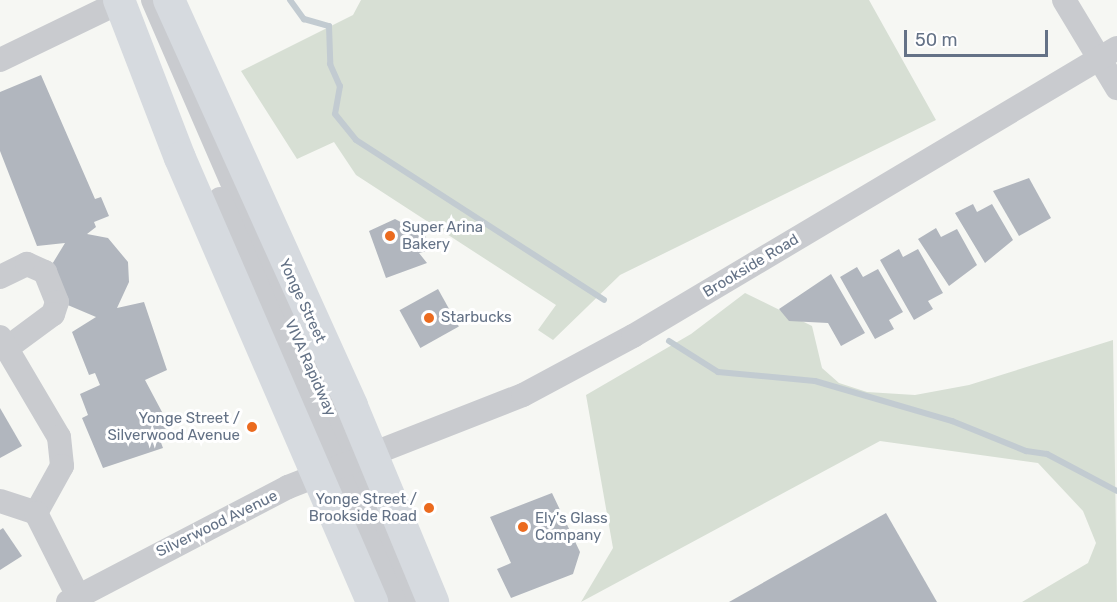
<!DOCTYPE html>
<style>
body{margin:0}
#map{position:relative;width:1117px;height:602px;overflow:hidden;background:#f6f7f3;font-family:Rubik,sans-serif}
div>[style]{position:absolute}
.green>*{inset:0;background:#d7dfd4}
.stream>*{height:6px;margin:-3px;padding:0 3px;transform-origin:3px;border-radius:3px;background:#c2cbd1}
.building>*{inset:0;background:#b1b6be;transform-origin:0 0}
.minor>*{height:24px;margin:-12px;padding:0 12px;transform-origin:12px;border-radius:12px;background:#c9cbcf}
.major>*{height:32px;margin:-16px;padding:0 16px;transform-origin:16px;border-radius:16px;background:#d6dadf}
.dots>*{width:16px;height:16px;translate:-50% -50%;box-sizing:border-box;border:3px solid #fff;border-radius:50%}
span{translate:-50% -50%;white-space:nowrap;text-align:center;line-height:1.15;-webkit-text-stroke:6px #fff;paint-order:stroke}
.poi-label{font-size:15px;color:#647286}
.left{translate:0 -50%;text-align:left}
.right{translate:-100% -50%;text-align:right}
.street-label{font-size:15px;color:#647286}
.scale{position:absolute;left:904px;top:30px;width:144px;height:27px;box-sizing:border-box;border:3px solid #647286;border-top:0;padding-left:8px;font-size:18px;line-height:21px;white-space:nowrap;color:#647286;-webkit-text-stroke:4px #fff;paint-order:stroke}
</style>
<div id="map">
<div class="green">
<i style="clip-path:polygon(361px 0,869px 0,936px 120px,620px 275px,553px 340px,538px 330px,556px 305px,356px 175px,334px 142px,297px 159px,241px 71px,353px 15px)"></i>
<i style="clip-path:polygon(745px 293px,812px 326px,822px 368px,839px 383px,867px 392px,915px 395px,969px 385px,1113px 340px,1117px 602px,1022px 602px,1088px 563px,1096px 543px,1083px 511px,1038px 463px,880px 441px,581px 602px,613px 548px,586px 395px,691px 334px)"></i>
</div>
<div class="stream">
<i style="left:290px;top:0;width:24px;rotate:54deg"></i>
<i style="left:304px;top:19px;width:26px;rotate:16deg"></i>
<i style="left:329px;top:26px;width:38px;rotate:88deg"></i>
<i style="left:330px;top:64px;width:24px;rotate:66deg"></i>
<i style="left:340px;top:86px;width:28px;rotate:100deg"></i>
<i style="left:335px;top:114px;width:33px;rotate:51deg"></i>
<i style="left:356px;top:140px;width:295px;rotate:32.8deg"></i>
<i style="left:669px;top:341px;width:58px;rotate:32.3deg"></i>
<i style="left:718px;top:372px;width:97px;rotate:5.3deg"></i>
<i style="left:815px;top:381px;width:143px;rotate:16.3deg"></i>
<i style="left:952px;top:421px;width:80px;rotate:22.1deg"></i>
<i style="left:1026px;top:451px;width:21px;rotate:8deg"></i>
<i style="left:1047px;top:454px;width:79px;rotate:27.9deg"></i>
</div>
<div class="building">
<i style="clip-path:polygon(41px 75px,95px 199px,101px 197px,109px 216px,94px 222px,96px 227px,87px 234px,108px 238px,128px 262px,129px 282px,117px 308px,144px 302px,167px 370px,145px 380px,170px 427px,157px 432px,163px 448px,103px 468px,82px 418px,88px 415px,80px 394px,100px 385px,95px 373px,89px 375px,72px 332px,96px 317px,63px 303px,51px 266px,65px 243px,37px 246px,0 151px,0 92px)"></i>
<i style="clip-path:polygon(1029px 178px,1051px 218px,1019px 236px,993px 191px)"></i>
<i style="clip-path:polygon(973px 204px,977px 212px,992px 204px,1013px 240px,985px 263px,955px 213px)"></i>
<i style="clip-path:polygon(395px 219px,425px 235px,431px 250px,419px 253px,427px 263px,386px 278px,369px 231px)"></i>
<i style="clip-path:polygon(936px 228px,941px 237px,957px 229px,977px 265px,949px 286px,918px 239px)"></i>
<i style="clip-path:polygon(899px 249px,903px 257px,918px 249px,943px 293px,928px 301px,933px 309px,914px 320px,880px 260px)"></i>
<i style="clip-path:polygon(857px 267px,863px 277px,878px 269px,903px 312px,889px 320px,894px 329px,875px 339px,840px 277px)"></i>
<i style="clip-path:polygon(831px 274px,865px 333px,841px 346px,828px 323px,789px 321px,779px 309px)"></i>
<i style="left:438px;top:289px;width:43px;height:44px;rotate:61deg"></i>
<i style="clip-path:polygon(0 408px,22px 446px,0 458px)"></i>
<i style="clip-path:polygon(552px 493px,580px 552px,573px 574px,511px 598px,497px 569px,511px 563px,490px 517px)"></i>
<i style="clip-path:polygon(886px 513px,937px 602px,729px 602px)"></i>
<i style="clip-path:polygon(3px 528px,22px 556px,0 570px,0 530px)"></i>
</div>
<div class="minor">
<i style="left:153px;top:0;width:656px;rotate:66.56deg"></i>
<i style="left:1064px;top:0;width:103px;rotate:58.9deg"></i>
<i style="left:0;top:60px;width:133px;rotate:-25.8deg"></i>
<i style="left:220px;top:199px;width:439px;rotate:66.6deg"></i>
<i style="left:0;top:277px;width:30px;rotate:-26deg"></i>
<i style="left:27px;top:264px;width:20px;rotate:24deg"></i>
<i style="left:45px;top:272px;width:32px;rotate:68deg"></i>
<i style="left:57px;top:302px;width:13px;rotate:108deg"></i>
<i style="left:53px;top:314px;width:57px;rotate:143.5deg"></i>
<i style="left:0;top:337px;width:116px;rotate:59.5deg"></i>
<i style="left:59px;top:437px;width:29px;rotate:84deg"></i>
<i style="left:62px;top:466px;width:54px;rotate:119deg"></i>
<i style="left:0;top:501px;width:38px;rotate:18deg"></i>
<i style="left:36px;top:513px;width:93px;rotate:63.2deg"></i>
<i style="left:68px;top:602px;width:248px;rotate:-27.6deg"></i>
<i style="left:288px;top:487px;width:252px;rotate:-21.4deg"></i>
<i style="left:523px;top:395px;width:125px;rotate:-28.2deg"></i>
<i style="left:633px;top:336px;width:563px;rotate:-30.75deg"></i>
</div>
<div class="major">
<i style="left:119px;top:0;width:169px;rotate:68.9deg"></i>
<i style="left:180px;top:158px;width:484px;rotate:66.6deg"></i>
<i style="left:169px;top:0;width:445px;rotate:65.7deg"></i>
<i style="left:352px;top:406px;width:212px;rotate:67.5deg"></i>
</div>
<div class="dots">
<i style="left:390px;top:236px;background:#eb6b1f"></i>
<i style="left:429px;top:318px;background:#eb6b1f"></i>
<i style="left:252px;top:427px;background:#eb6b1f"></i>
<i style="left:429px;top:508px;background:#eb6b1f"></i>
<i style="left:523px;top:527px;background:#eb6b1f"></i>
</div>
<div class="poi-label">
<span class="left" style="left:402px;top:236px">Super Arina<br>Bakery</span>
<span class="left" style="left:441px;top:318px">Starbucks</span>
<span class="right" style="left:240px;top:427px">Yonge Street /<br>Silverwood Avenue</span>
<span class="right" style="left:417px;top:508px">Yonge Street /<br>Brookside Road</span>
<span class="left" style="left:535px;top:527px">Ely's Glass<br>Company</span>
</div>
<div class="street-label">
<span style="left:751px;top:266px;rotate:-31deg">Brookside Road</span>
<span style="left:302px;top:301px;rotate:65deg">Yonge Street</span>
<span style="left:310px;top:368px;rotate:66deg">VIVA Rapidway</span>
<span style="left:217px;top:524px;rotate:-26deg">Silverwood Avenue</span>
</div>
<div class="scale">50 m</div>
</div>
